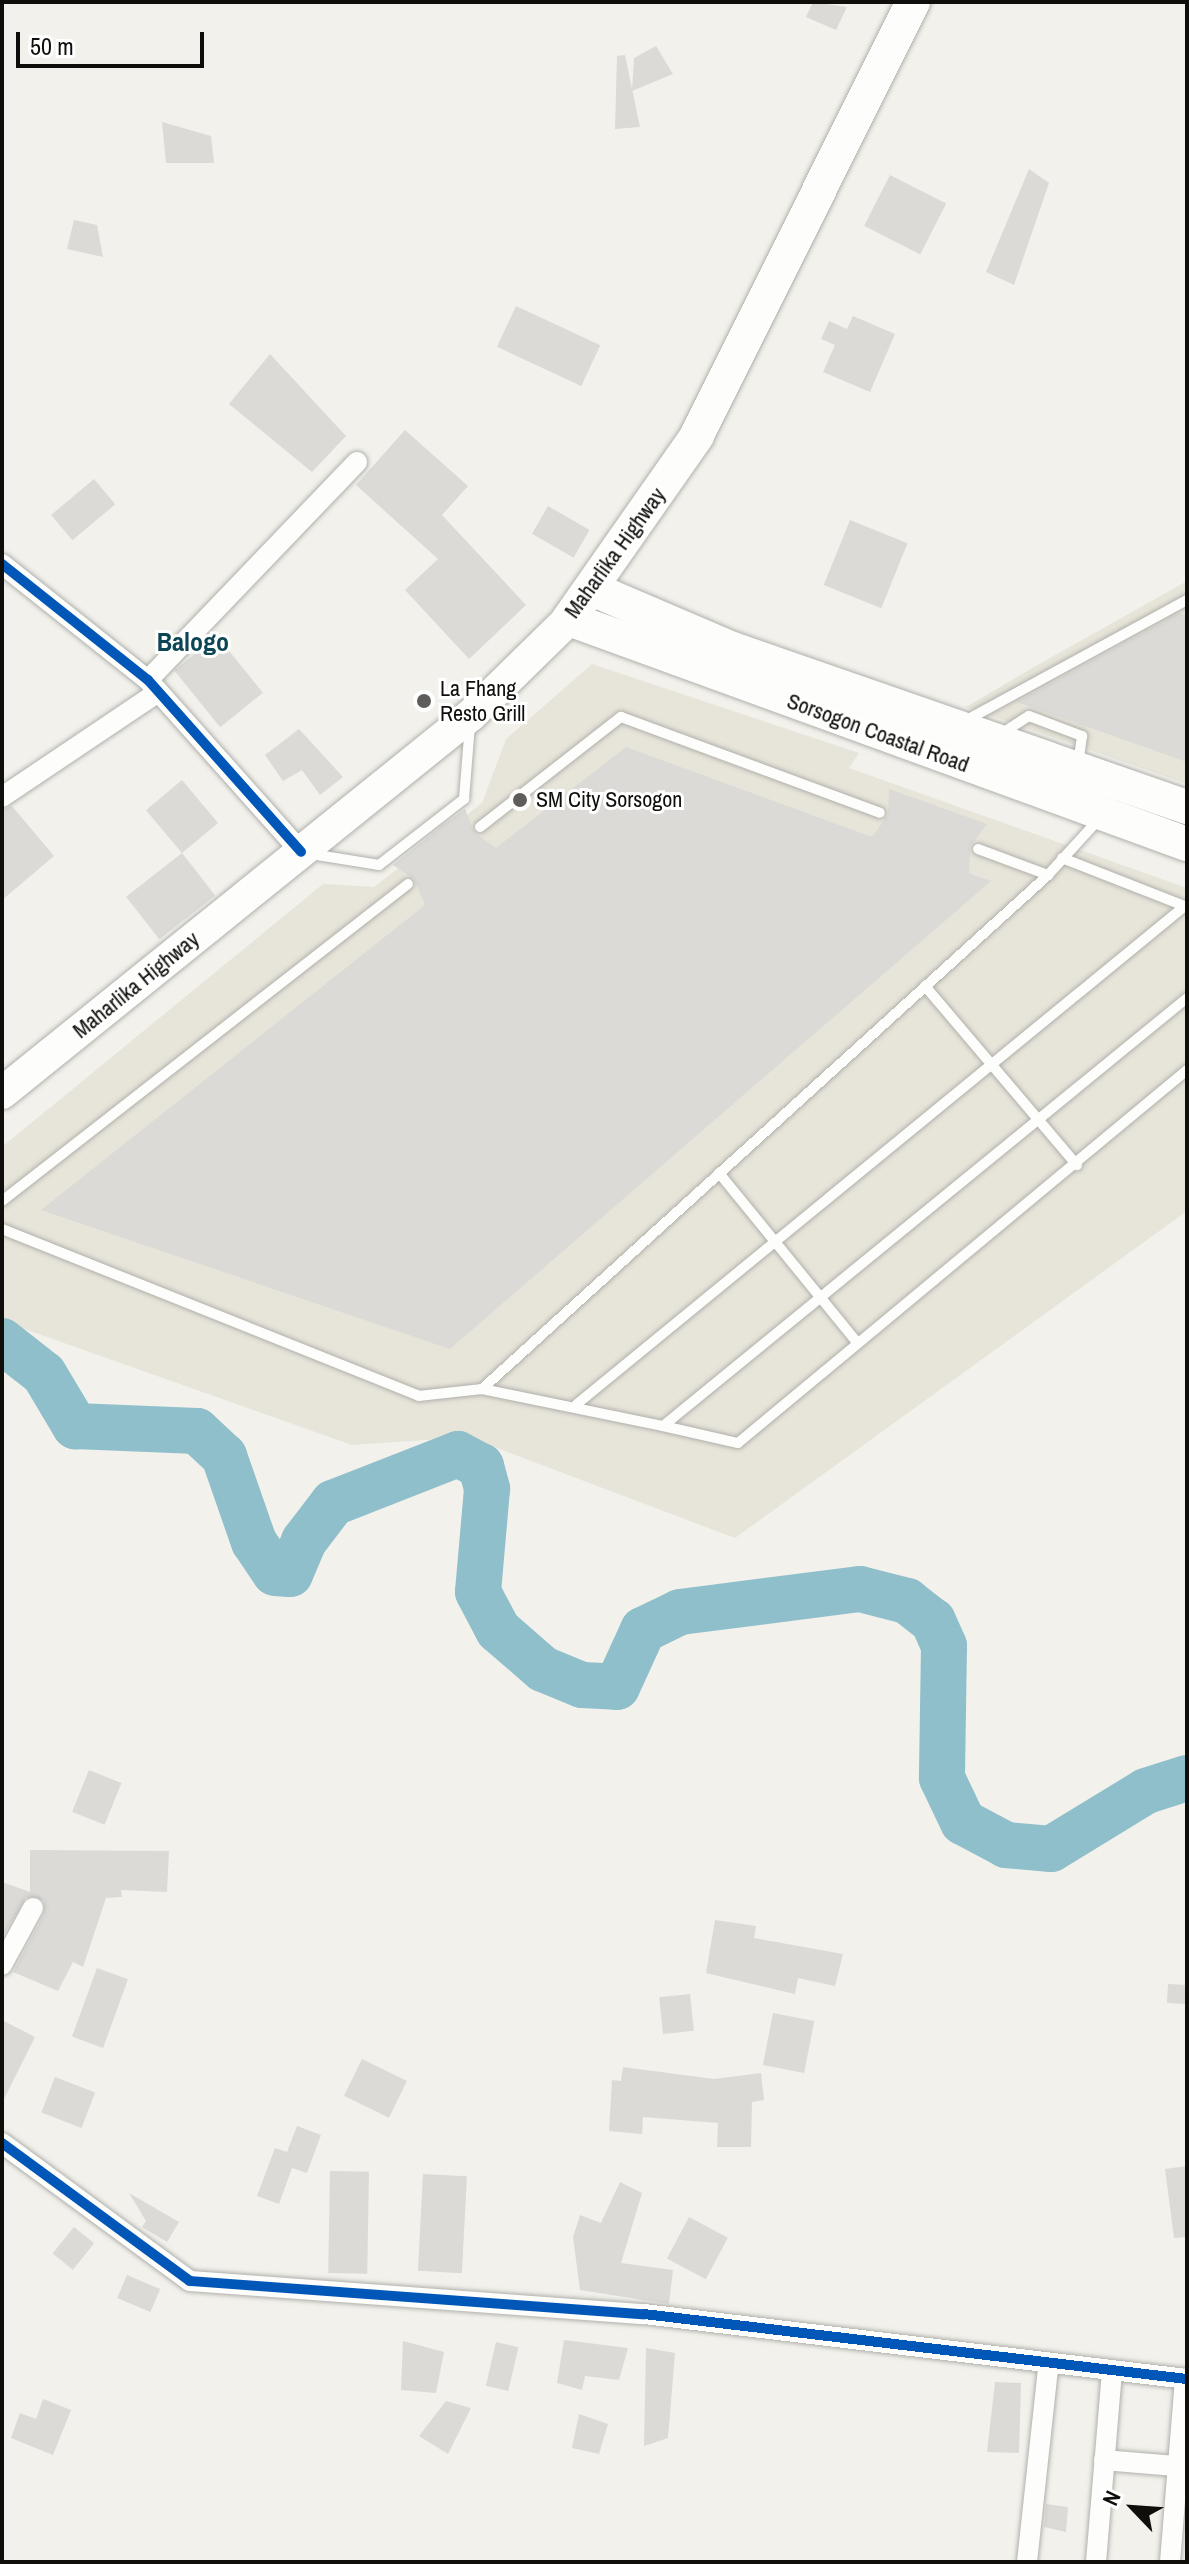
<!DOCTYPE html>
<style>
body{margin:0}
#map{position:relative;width:1189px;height:2564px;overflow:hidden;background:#f2f1ec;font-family:"Archivo Narrow",sans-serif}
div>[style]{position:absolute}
.built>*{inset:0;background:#e7e4d9}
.river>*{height:46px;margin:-23px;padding:0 23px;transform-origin:23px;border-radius:23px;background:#8fbfca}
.building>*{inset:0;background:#dbdad6;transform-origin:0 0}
.roads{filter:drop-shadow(0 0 2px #b0b0ac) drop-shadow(0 0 2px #b0b0ac)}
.service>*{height:10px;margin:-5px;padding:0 5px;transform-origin:5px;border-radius:5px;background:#fdfdfc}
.minor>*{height:20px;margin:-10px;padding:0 10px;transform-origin:10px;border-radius:10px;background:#fdfdfc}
.primary>*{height:32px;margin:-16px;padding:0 16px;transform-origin:16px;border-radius:16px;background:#fdfdfc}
.trunk>*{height:34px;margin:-17px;padding:0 17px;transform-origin:17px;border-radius:17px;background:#fdfdfc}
.cycleway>*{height:10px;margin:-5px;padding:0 5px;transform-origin:5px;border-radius:5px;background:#0057b8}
.dots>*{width:22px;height:22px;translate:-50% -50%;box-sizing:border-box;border:4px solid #fff;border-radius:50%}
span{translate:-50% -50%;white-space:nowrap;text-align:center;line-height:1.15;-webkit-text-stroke:6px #fff;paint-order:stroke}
.street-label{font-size:22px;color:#0f0e0b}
.poi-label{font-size:22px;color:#0f0e0b}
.left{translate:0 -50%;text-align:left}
.quarter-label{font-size:26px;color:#0c4553;font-weight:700}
.frame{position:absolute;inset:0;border:4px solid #0f0e0b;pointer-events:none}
.north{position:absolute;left:1093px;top:2468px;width:80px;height:80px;-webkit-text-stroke:6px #fff;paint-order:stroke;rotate:295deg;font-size:22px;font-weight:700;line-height:32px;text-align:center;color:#0f0e0b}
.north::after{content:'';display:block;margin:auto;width:28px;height:36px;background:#0f0e0b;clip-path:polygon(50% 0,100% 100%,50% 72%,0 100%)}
.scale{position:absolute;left:16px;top:32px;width:188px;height:36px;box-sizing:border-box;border:4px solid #0f0e0b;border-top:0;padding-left:10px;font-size:24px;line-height:28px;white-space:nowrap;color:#0f0e0b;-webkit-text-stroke:6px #fff;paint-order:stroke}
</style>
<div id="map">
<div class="built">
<i style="clip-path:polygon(1187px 581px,1187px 784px,966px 707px,1034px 667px)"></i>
<i style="clip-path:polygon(592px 664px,859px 753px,849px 768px,1187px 888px,1187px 1211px,735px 1538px,468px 1437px,352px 1445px,2px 1321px,2px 1147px,323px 884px,374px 887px,482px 803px,506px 739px)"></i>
</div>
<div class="river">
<i style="left:2px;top:1341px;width:53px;rotate:38.2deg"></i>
<i style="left:44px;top:1374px;width:61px;rotate:59.2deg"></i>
<i style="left:75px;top:1426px;width:122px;rotate:2.3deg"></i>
<i style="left:197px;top:1431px;width:37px;rotate:43deg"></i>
<i style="left:224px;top:1456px;width:91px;rotate:70.8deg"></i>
<i style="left:254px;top:1542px;width:37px;rotate:56deg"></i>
<i style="left:275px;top:1573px;width:15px;rotate:4deg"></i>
<i style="left:290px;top:1574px;width:36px;rotate:-67deg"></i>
<i style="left:304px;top:1541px;width:48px;rotate:-52.7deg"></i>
<i style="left:333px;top:1503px;width:134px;rotate:-21.4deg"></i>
<i style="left:458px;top:1454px;width:26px;rotate:28deg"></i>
<i style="left:481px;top:1466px;width:24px;rotate:75deg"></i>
<i style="left:487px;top:1489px;width:103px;rotate:95deg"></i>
<i style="left:478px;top:1592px;width:43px;rotate:62.2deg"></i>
<i style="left:498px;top:1630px;width:60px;rotate:40.9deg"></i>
<i style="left:543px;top:1669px;width:42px;rotate:22.3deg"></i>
<i style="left:582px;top:1685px;width:35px;rotate:3deg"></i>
<i style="left:617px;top:1687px;width:63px;rotate:-65.5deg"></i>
<i style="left:643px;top:1630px;width:41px;rotate:-25.9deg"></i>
<i style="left:680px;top:1612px;width:181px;rotate:-7.3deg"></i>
<i style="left:860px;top:1589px;width:49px;rotate:14.3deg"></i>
<i style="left:907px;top:1601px;width:33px;rotate:38deg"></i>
<i style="left:933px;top:1621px;width:27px;rotate:66deg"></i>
<i style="left:944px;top:1646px;width:132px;rotate:90.9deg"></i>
<i style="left:942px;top:1778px;width:49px;rotate:64.5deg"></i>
<i style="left:963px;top:1822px;width:49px;rotate:28.1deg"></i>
<i style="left:1006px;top:1845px;width:45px;rotate:5.1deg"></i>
<i style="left:1051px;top:1849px;width:111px;rotate:-31.4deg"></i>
<i style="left:1146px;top:1791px;width:43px;rotate:-17.6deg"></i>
</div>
<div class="building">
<i style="clip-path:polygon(813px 2px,847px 7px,836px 30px,806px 17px)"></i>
<i style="clip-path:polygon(656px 46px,673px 74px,632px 91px,634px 58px)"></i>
<i style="clip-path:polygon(625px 55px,640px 127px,615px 129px,617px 56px)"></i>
<i style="clip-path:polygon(162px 122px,211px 136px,214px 163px,166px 163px)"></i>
<i style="clip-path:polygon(1029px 169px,1049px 183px,1014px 285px,986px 272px)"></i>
<i style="left:890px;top:175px;width:63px;height:57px;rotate:27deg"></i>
<i style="clip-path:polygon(74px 220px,97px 225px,103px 257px,67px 249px)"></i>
<i style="left:516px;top:306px;width:93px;height:45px;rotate:25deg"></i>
<i style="clip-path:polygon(853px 316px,895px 334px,870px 392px,823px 372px,835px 345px,821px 339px,829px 321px,847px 329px)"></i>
<i style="clip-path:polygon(270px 354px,346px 436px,312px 472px,229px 404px)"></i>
<i style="clip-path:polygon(405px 430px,468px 486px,442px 515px,526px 605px,469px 659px,405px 590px,438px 559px,356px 485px)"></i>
<i style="left:94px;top:479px;width:33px;height:56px;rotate:50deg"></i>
<i style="left:548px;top:506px;width:48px;height:32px;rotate:30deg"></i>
<i style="left:850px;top:520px;width:62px;height:70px;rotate:22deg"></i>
<i style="clip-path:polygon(1179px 613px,1187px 616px,1187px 762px,1017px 702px)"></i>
<i style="left:217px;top:636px;width:73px;height:55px;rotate:51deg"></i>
<i style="clip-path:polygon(299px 729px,343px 777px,320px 795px,302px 770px,283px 781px,265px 755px)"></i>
<i style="clip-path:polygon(626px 747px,872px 837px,888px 815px,889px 789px,987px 824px,970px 847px,969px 873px,991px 881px,450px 1349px,41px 1210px,425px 905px,414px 879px,393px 865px,443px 825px,465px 809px,474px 832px,496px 848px)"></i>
<i style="left:182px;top:780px;width:56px;height:47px;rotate:50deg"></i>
<i style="clip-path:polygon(12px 806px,54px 856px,2px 900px,2px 810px)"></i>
<i style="left:182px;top:853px;width:54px;height:71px;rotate:52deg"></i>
<i style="left:89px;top:1770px;width:35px;height:45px;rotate:22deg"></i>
<i style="clip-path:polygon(30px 1850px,169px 1851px,167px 1892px,121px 1890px,122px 1897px,106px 1898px,83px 1967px,73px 1962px,58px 1991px,13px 1972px,44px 1914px,44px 1901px,26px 1897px,2px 1938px,2px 1882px,30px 1892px)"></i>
<i style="clip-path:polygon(715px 1920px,756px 1926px,754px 1938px,843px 1954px,835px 1986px,798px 1978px,795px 1994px,706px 1973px)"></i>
<i style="left:97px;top:1968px;width:33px;height:73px;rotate:20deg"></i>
<i style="left:1168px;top:1984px;width:19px;height:19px;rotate:3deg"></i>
<i style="left:690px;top:1994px;width:37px;height:31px;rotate:84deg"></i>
<i style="left:773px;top:2013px;width:42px;height:53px;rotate:11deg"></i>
<i style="clip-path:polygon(2px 2020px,35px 2037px,2px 2103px)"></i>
<i style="left:362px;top:2059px;width:50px;height:41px;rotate:26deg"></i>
<i style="clip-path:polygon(623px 2067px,714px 2079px,761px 2073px,764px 2100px,752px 2102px,751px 2147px,717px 2147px,718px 2123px,643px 2117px,642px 2134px,609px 2131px,612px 2080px,621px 2081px)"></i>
<i style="left:55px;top:2077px;width:43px;height:38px;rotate:21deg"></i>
<i style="clip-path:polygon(297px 2126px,321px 2135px,307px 2173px,292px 2168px,279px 2204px,257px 2196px,275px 2148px,287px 2152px)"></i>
<i style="clip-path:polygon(1187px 2166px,1187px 2237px,1174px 2238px,1165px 2169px)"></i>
<i style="left:330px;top:2171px;width:39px;height:102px;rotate:1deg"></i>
<i style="left:423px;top:2174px;width:44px;height:97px;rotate:3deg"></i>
<i style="clip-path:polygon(620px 2182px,642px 2193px,621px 2263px,673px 2270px,669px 2304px,580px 2290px,573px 2237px,580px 2215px,601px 2223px)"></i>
<i style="clip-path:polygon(129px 2193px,179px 2222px,167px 2242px,142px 2227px,146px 2221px)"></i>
<i style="left:689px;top:2217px;width:44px;height:47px;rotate:28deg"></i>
<i style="left:74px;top:2227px;width:26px;height:34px;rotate:39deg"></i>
<i style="left:127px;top:2275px;width:36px;height:25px;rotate:23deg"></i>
<i style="clip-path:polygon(564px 2340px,628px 2348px,619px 2380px,585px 2376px,582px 2390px,557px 2383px)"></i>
<i style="clip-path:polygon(403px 2341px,444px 2352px,436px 2393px,401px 2390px)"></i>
<i style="left:496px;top:2342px;width:23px;height:45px;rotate:13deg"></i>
<i style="clip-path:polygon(646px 2348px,675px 2353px,668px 2438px,644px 2446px)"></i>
<i style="clip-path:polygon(995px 2382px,1021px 2383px,1019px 2453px,987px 2452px)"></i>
<i style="clip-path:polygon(43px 2399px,71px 2410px,53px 2455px,11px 2438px,20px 2413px,36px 2419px)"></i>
<i style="clip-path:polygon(446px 2401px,471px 2408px,448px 2454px,419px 2436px)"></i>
<i style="clip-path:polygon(579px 2414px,608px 2424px,599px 2454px,572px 2448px)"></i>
<i style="clip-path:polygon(1046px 2504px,1068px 2507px,1066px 2532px,1044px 2527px)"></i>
</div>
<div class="roads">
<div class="service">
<i style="left:965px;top:721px;width:253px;rotate:-28.6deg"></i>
<i style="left:1001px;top:734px;width:33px;rotate:-33deg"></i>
<i style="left:1029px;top:716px;width:57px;rotate:20.7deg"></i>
<i style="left:1082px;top:736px;width:29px;rotate:98deg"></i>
<i style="left:480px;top:827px;width:179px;rotate:-38deg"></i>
<i style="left:621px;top:717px;width:276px;rotate:20.3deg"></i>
<i style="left:978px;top:849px;width:75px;rotate:20.4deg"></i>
<i style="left:311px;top:854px;width:69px;rotate:9.2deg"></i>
<i style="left:379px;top:865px;width:108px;rotate:-37.8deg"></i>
<i style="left:464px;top:799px;width:75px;rotate:-85.4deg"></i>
<i style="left:1062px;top:858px;width:134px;rotate:21.4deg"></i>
<i style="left:925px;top:986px;width:235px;rotate:49.7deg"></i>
<i style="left:719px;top:1173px;width:217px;rotate:50.8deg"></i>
<i style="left:2px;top:1201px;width:515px;rotate:-37.98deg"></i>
<i style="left:2px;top:1229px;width:449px;rotate:21.8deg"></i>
<i style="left:419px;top:1396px;width:63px;rotate:-6.3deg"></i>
<i style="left:482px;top:1389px;width:765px;rotate:-42.24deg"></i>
<i style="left:1048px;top:875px;width:77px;rotate:-47.6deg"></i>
<i style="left:482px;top:1389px;width:185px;rotate:11.6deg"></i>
<i style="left:663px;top:1426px;width:677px;rotate:-39.24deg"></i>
<i style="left:577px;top:1404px;width:786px;rotate:-39.32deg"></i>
<i style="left:663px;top:1426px;width:77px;rotate:12.8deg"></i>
<i style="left:738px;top:1443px;width:584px;rotate:-39.72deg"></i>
</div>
<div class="minor">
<i style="left:2px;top:564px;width:186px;rotate:38.5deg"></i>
<i style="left:148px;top:680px;width:230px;rotate:48.3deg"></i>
<i style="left:148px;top:680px;width:302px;rotate:-46.2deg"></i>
<i style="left:2px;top:797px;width:188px;rotate:-33.9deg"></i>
<i style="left:2px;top:1965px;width:65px;rotate:-61.5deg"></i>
<i style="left:2px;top:2143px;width:233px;rotate:36.3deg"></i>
<i style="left:190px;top:2281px;width:455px;rotate:4.2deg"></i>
<i style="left:644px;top:2314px;width:547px;rotate:6.83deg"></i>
<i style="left:1104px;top:2460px;width:83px;rotate:4.8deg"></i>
<i style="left:1027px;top:2562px;width:195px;rotate:-83.8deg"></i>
<i style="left:1096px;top:2562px;width:191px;rotate:-85.2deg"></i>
<i style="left:1170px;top:2562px;width:184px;rotate:-85.3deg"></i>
</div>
<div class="primary">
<i style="left:2px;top:1093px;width:602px;rotate:-38.87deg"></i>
<i style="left:471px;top:715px;width:137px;rotate:-44.4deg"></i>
</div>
<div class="trunk">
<i style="left:913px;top:2px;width:485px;rotate:116.5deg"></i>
<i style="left:697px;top:436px;width:223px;rotate:125deg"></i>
<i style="left:569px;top:619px;width:658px;rotate:20.01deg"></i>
<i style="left:592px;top:589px;width:153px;rotate:23.1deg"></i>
<i style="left:733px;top:649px;width:481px;rotate:19.2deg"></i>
</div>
</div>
<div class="cycleway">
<i style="left:2px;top:564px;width:186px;rotate:38.5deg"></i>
<i style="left:148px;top:680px;width:230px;rotate:48.3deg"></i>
<i style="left:2px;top:2143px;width:233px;rotate:36.3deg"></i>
<i style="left:190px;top:2281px;width:455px;rotate:4.2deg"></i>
<i style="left:644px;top:2314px;width:547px;rotate:6.83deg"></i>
</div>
<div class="dots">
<i style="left:424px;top:701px;background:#5e5d5a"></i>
<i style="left:520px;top:800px;background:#5e5d5a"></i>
</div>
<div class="street-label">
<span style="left:615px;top:553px;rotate:-54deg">Maharlika Highway</span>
<span style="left:878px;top:733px;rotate:20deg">Sorsogon Coastal Road</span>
<span style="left:136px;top:985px;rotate:-39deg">Maharlika Highway</span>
</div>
<div class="poi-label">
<span class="left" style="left:440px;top:701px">La Fhang<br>Resto Grill</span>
<span class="left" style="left:536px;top:800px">SM City Sorsogon</span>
</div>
<div class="quarter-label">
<span style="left:193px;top:642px">Balogo</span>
</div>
<div class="frame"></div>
<div class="north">N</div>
<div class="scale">50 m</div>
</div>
